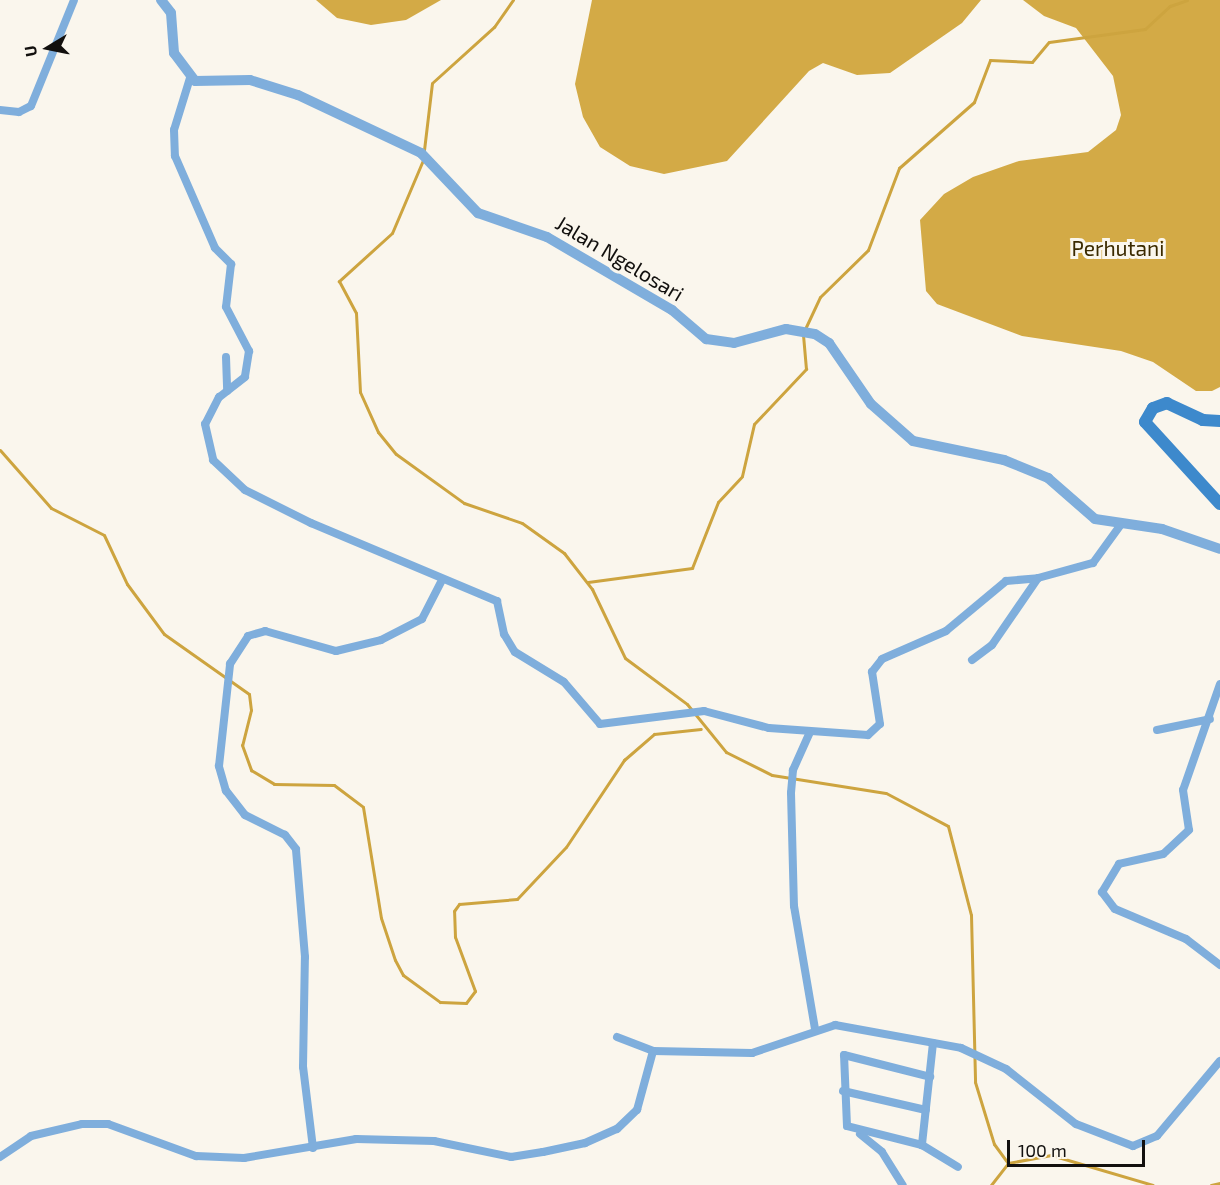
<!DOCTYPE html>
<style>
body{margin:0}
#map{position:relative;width:1220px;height:1185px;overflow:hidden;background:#faf6ed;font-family:"Exo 2",sans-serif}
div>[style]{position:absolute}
.forest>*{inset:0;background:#d3aa46}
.stream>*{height:3px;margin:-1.5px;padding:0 1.5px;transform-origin:1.5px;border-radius:1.5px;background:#cda43f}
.minor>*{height:8px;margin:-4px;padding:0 4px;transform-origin:4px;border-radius:4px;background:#7faedc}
.tertiary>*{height:10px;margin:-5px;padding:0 5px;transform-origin:5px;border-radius:5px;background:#7faedc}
.secondary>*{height:12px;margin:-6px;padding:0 6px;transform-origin:6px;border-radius:6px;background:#3d89cc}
span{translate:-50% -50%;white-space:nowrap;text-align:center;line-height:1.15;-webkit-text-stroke:6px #faf6ed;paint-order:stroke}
.park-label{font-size:21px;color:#3b2a00}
.street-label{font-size:21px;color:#12100e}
.north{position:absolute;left:18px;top:18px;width:60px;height:60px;-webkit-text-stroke:4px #faf6ed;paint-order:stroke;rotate:260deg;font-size:16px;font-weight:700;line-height:24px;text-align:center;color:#12100e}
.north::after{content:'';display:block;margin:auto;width:21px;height:27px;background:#12100e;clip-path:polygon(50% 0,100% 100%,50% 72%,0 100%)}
.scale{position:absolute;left:1007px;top:1140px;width:138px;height:27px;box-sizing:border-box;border:3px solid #12100e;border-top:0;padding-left:8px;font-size:18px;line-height:21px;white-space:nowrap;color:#12100e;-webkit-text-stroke:4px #faf6ed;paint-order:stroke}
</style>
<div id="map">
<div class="forest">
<i style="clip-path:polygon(316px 0,441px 0,406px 20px,371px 25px,337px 18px)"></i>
<i style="clip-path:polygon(592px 0,981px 0,962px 23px,890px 73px,857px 75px,823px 63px,809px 71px,727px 161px,664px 174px,630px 166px,600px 147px,583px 117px,575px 84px)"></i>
<i style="clip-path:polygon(1023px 0,1220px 0,1220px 387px,1212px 391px,1196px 391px,1153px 362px,1121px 351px,1022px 336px,937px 304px,926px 291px,920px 220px,944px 194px,973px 177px,1019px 161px,1088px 152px,1116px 130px,1121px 115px,1113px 76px,1076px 28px,1044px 16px)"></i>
</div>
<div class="stream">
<i style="left:424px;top:150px;width:67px;rotate:-83.2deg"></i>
<i style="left:432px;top:83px;width:84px;rotate:-42.1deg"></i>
<i style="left:494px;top:27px;width:33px;rotate:-55deg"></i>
<i style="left:423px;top:160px;width:79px;rotate:113deg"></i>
<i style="left:392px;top:233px;width:72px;rotate:137.8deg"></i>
<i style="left:339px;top:281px;width:36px;rotate:62deg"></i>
<i style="left:356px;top:313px;width:79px;rotate:87.1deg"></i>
<i style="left:360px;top:392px;width:44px;rotate:65.8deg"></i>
<i style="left:378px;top:432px;width:28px;rotate:51deg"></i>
<i style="left:396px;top:454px;width:84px;rotate:35.8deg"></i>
<i style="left:464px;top:503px;width:61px;rotate:19deg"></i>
<i style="left:522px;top:523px;width:52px;rotate:35.5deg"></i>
<i style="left:564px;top:553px;width:46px;rotate:52.1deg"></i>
<i style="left:592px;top:589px;width:76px;rotate:64.4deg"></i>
<i style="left:625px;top:658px;width:77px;rotate:36.6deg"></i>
<i style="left:687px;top:704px;width:62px;rotate:50.9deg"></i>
<i style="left:726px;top:752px;width:51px;rotate:26.6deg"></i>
<i style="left:772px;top:775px;width:115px;rotate:9deg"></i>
<i style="left:886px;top:793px;width:70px;rotate:28deg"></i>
<i style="left:948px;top:826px;width:92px;rotate:75.5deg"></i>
<i style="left:971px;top:915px;width:167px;rotate:88.6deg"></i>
<i style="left:975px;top:1082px;width:65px;rotate:73deg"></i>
<i style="left:994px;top:1144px;width:24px;rotate:54deg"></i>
<i style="left:1008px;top:1163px;width:44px;rotate:-10.5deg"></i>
<i style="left:1051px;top:1155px;width:106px;rotate:16.4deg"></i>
<i style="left:805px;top:329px;width:35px;rotate:-65deg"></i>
<i style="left:820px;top:297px;width:67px;rotate:-44.4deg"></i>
<i style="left:868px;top:250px;width:88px;rotate:-69.3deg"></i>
<i style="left:899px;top:168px;width:100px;rotate:-41.3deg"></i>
<i style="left:974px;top:102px;width:45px;rotate:-69.1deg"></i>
<i style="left:990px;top:60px;width:42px;rotate:2.7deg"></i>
<i style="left:1032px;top:62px;width:26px;rotate:-50deg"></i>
<i style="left:1049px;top:42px;width:97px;rotate:-7.7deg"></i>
<i style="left:1145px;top:29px;width:34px;rotate:-43deg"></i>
<i style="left:1170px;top:6px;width:18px;rotate:-19deg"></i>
<i style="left:0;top:450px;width:77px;rotate:48.7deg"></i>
<i style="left:51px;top:508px;width:59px;rotate:27deg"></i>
<i style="left:104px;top:535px;width:54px;rotate:64.9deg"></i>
<i style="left:127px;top:584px;width:62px;rotate:53.5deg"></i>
<i style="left:164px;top:634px;width:104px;rotate:35.2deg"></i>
<i style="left:249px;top:694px;width:16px;rotate:83deg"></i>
<i style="left:251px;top:710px;width:36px;rotate:104deg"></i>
<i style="left:242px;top:745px;width:27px;rotate:70deg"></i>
<i style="left:251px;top:770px;width:27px;rotate:31deg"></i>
<i style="left:274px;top:784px;width:60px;rotate:1deg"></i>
<i style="left:334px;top:785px;width:36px;rotate:37deg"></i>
<i style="left:363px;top:807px;width:112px;rotate:80.8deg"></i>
<i style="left:381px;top:918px;width:44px;rotate:71.6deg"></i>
<i style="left:395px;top:960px;width:17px;rotate:62deg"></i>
<i style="left:403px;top:975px;width:46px;rotate:36.1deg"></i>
<i style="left:440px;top:1002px;width:26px;rotate:2deg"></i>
<i style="left:466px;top:1003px;width:15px;rotate:-53deg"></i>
<i style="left:475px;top:991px;width:58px;rotate:-110.3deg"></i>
<i style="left:455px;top:937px;width:26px;rotate:-92deg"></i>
<i style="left:454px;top:911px;width:9px;rotate:-54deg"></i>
<i style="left:459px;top:904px;width:58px;rotate:-4.9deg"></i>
<i style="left:517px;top:899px;width:71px;rotate:-46.7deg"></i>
<i style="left:566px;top:847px;width:105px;rotate:-56.3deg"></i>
<i style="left:624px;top:760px;width:40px;rotate:-41deg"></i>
<i style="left:654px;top:734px;width:47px;rotate:-6.1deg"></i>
<i style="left:588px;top:582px;width:105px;rotate:-7.7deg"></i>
<i style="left:692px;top:568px;width:71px;rotate:-68.5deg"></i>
<i style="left:718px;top:502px;width:35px;rotate:-47deg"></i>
<i style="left:742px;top:476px;width:53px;rotate:-77deg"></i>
<i style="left:754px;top:424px;width:76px;rotate:-46.6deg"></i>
<i style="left:806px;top:369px;width:34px;rotate:-95deg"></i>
<i style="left:991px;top:1185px;width:28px;rotate:-52deg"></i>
<i style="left:1211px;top:1185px;width:9px;rotate:-13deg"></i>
</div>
<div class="minor">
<i style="left:190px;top:78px;width:54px;rotate:107.1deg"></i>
<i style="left:174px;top:130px;width:26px;rotate:88deg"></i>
<i style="left:175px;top:156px;width:100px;rotate:66.5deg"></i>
<i style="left:215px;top:248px;width:23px;rotate:45deg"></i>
<i style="left:231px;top:264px;width:43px;rotate:96.6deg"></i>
<i style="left:226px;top:307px;width:50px;rotate:62.4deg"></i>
<i style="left:249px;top:351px;width:26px;rotate:99deg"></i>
<i style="left:245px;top:377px;width:33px;rotate:142deg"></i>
<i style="left:219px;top:397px;width:30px;rotate:117deg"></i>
<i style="left:205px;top:424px;width:37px;rotate:77deg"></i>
<i style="left:213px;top:460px;width:44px;rotate:43.2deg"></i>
<i style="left:245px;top:490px;width:74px;rotate:26.6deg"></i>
<i style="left:311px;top:523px;width:202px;rotate:22.8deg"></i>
<i style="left:497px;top:601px;width:34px;rotate:78deg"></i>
<i style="left:504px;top:634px;width:21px;rotate:59deg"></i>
<i style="left:515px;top:652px;width:57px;rotate:31.5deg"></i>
<i style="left:564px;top:682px;width:55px;rotate:49.4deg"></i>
<i style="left:600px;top:724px;width:105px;rotate:-7.1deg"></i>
<i style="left:704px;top:711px;width:67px;rotate:14.7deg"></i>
<i style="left:769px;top:728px;width:99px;rotate:4deg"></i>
<i style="left:868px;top:735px;width:16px;rotate:-43deg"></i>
<i style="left:880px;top:724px;width:53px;rotate:-98.7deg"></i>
<i style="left:872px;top:672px;width:16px;rotate:-52deg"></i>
<i style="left:882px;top:659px;width:70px;rotate:-23.6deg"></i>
<i style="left:946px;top:631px;width:78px;rotate:-39.8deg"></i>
<i style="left:1006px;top:581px;width:32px;rotate:-5deg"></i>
<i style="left:1038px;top:578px;width:57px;rotate:-15.3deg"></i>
<i style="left:1093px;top:563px;width:49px;rotate:-54.1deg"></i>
<i style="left:0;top:110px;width:19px;rotate:6deg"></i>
<i style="left:19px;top:112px;width:13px;rotate:-27deg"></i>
<i style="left:31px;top:106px;width:114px;rotate:-67.9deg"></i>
<i style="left:226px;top:357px;width:34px;rotate:88deg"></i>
<i style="left:972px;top:660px;width:25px;rotate:-37deg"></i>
<i style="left:992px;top:645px;width:81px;rotate:-55.5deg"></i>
<i style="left:1220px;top:684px;width:112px;rotate:109.2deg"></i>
<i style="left:1183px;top:790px;width:40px;rotate:81.5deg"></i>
<i style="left:1189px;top:830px;width:35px;rotate:137deg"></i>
<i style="left:1163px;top:854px;width:45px;rotate:167.2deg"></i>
<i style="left:1119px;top:864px;width:33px;rotate:121deg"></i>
<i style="left:1102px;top:892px;width:21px;rotate:53deg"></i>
<i style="left:1115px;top:909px;width:77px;rotate:22.9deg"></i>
<i style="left:1186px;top:939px;width:43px;rotate:37.4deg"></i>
<i style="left:1157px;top:730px;width:54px;rotate:-11.7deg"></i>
<i style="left:810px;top:732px;width:42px;rotate:114.1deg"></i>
<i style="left:793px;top:770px;width:23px;rotate:95deg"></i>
<i style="left:791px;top:793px;width:113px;rotate:88.5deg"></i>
<i style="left:794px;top:906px;width:125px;rotate:80.3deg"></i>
<i style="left:617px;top:1037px;width:39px;rotate:21deg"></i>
<i style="left:653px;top:1051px;width:99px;rotate:1.2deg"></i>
<i style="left:752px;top:1053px;width:88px;rotate:-18.6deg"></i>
<i style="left:835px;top:1025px;width:128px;rotate:10.3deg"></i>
<i style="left:961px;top:1048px;width:50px;rotate:25deg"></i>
<i style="left:1006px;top:1069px;width:89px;rotate:38.2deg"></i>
<i style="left:1076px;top:1124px;width:61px;rotate:21.1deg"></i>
<i style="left:1133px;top:1146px;width:26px;rotate:-23deg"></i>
<i style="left:1157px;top:1136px;width:98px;rotate:-50deg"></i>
<i style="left:933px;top:1043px;width:103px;rotate:96.2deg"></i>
<i style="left:922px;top:1145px;width:42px;rotate:31.4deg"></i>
<i style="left:843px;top:1091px;width:85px;rotate:12.9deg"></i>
<i style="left:860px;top:1134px;width:28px;rotate:39deg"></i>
<i style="left:882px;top:1152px;width:39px;rotate:58deg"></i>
<i style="left:922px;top:1145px;width:77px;rotate:-165.8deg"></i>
<i style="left:847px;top:1126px;width:71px;rotate:-92.4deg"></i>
<i style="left:844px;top:1055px;width:89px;rotate:14.3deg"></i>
<i style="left:313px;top:1148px;width:82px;rotate:-97deg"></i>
<i style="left:303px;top:1067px;width:110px;rotate:-89deg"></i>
<i style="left:305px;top:957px;width:108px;rotate:-94.8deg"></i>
<i style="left:296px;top:849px;width:18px;rotate:-128deg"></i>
<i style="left:285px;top:835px;width:45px;rotate:-153.4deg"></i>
<i style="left:245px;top:815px;width:31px;rotate:-128deg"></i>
<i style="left:226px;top:791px;width:26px;rotate:-106deg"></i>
<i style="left:219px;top:766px;width:103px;rotate:-83.8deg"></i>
<i style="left:230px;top:664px;width:33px;rotate:-57deg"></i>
<i style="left:248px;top:636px;width:18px;rotate:-16deg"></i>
<i style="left:265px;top:631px;width:74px;rotate:15.7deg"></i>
<i style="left:336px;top:651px;width:46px;rotate:-13.7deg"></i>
<i style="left:381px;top:640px;width:46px;rotate:-27.1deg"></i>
<i style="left:422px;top:619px;width:42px;rotate:-62.8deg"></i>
<i style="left:0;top:1157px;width:37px;rotate:-34deg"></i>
<i style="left:31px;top:1136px;width:52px;rotate:-13.2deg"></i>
<i style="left:82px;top:1124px;width:26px"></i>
<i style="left:108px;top:1124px;width:94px;rotate:20deg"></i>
<i style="left:196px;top:1156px;width:48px;rotate:2.4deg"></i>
<i style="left:244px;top:1158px;width:114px;rotate:-9.6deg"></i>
<i style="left:356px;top:1139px;width:78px;rotate:1.5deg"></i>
<i style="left:434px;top:1141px;width:79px;rotate:11.7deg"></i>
<i style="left:511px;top:1157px;width:32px;rotate:-9deg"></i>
<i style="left:543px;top:1152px;width:43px;rotate:-12.1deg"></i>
<i style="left:585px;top:1143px;width:35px;rotate:-24deg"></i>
<i style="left:617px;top:1129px;width:28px;rotate:-44deg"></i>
<i style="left:637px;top:1110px;width:61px;rotate:-74.8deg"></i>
</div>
<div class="tertiary">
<i style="left:161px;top:0;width:16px;rotate:52deg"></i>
<i style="left:171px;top:13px;width:40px;rotate:85.7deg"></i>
<i style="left:174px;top:53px;width:35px;rotate:53deg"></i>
<i style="left:195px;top:81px;width:55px;rotate:-1deg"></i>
<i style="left:250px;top:80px;width:50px;rotate:17.4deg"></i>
<i style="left:298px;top:95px;width:136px;rotate:25.2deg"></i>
<i style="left:421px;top:153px;width:83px;rotate:46.5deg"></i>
<i style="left:478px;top:213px;width:73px;rotate:19.2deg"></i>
<i style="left:547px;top:237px;width:145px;rotate:30.3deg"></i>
<i style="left:672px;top:310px;width:45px;rotate:40.5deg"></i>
<i style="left:706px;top:339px;width:28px;rotate:8deg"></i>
<i style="left:734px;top:343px;width:54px;rotate:-15.1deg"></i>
<i style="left:786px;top:329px;width:29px;rotate:10deg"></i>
<i style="left:815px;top:334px;width:17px;rotate:33deg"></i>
<i style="left:829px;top:343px;width:74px;rotate:55.5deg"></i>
<i style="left:871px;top:404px;width:56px;rotate:41.4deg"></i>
<i style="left:913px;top:441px;width:93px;rotate:11.8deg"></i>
<i style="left:1004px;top:460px;width:48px;rotate:22.2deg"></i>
<i style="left:1048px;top:478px;width:62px;rotate:41.1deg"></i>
<i style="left:1095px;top:519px;width:68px;rotate:8.5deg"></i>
<i style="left:1162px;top:529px;width:61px;rotate:19deg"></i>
</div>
<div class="secondary">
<i style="left:1220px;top:421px;width:17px;rotate:-177deg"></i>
<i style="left:1203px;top:420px;width:40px;rotate:-155deg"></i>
<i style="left:1167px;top:403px;width:15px;rotate:160deg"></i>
<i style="left:1153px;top:408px;width:16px;rotate:120deg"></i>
<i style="left:1145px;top:422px;width:111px;rotate:47.6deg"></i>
</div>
<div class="park-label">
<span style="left:1118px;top:248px">Perhutani</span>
</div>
<div class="street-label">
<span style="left:620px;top:258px;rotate:31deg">Jalan Ngelosari</span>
</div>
<div class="north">U</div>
<div class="scale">100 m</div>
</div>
